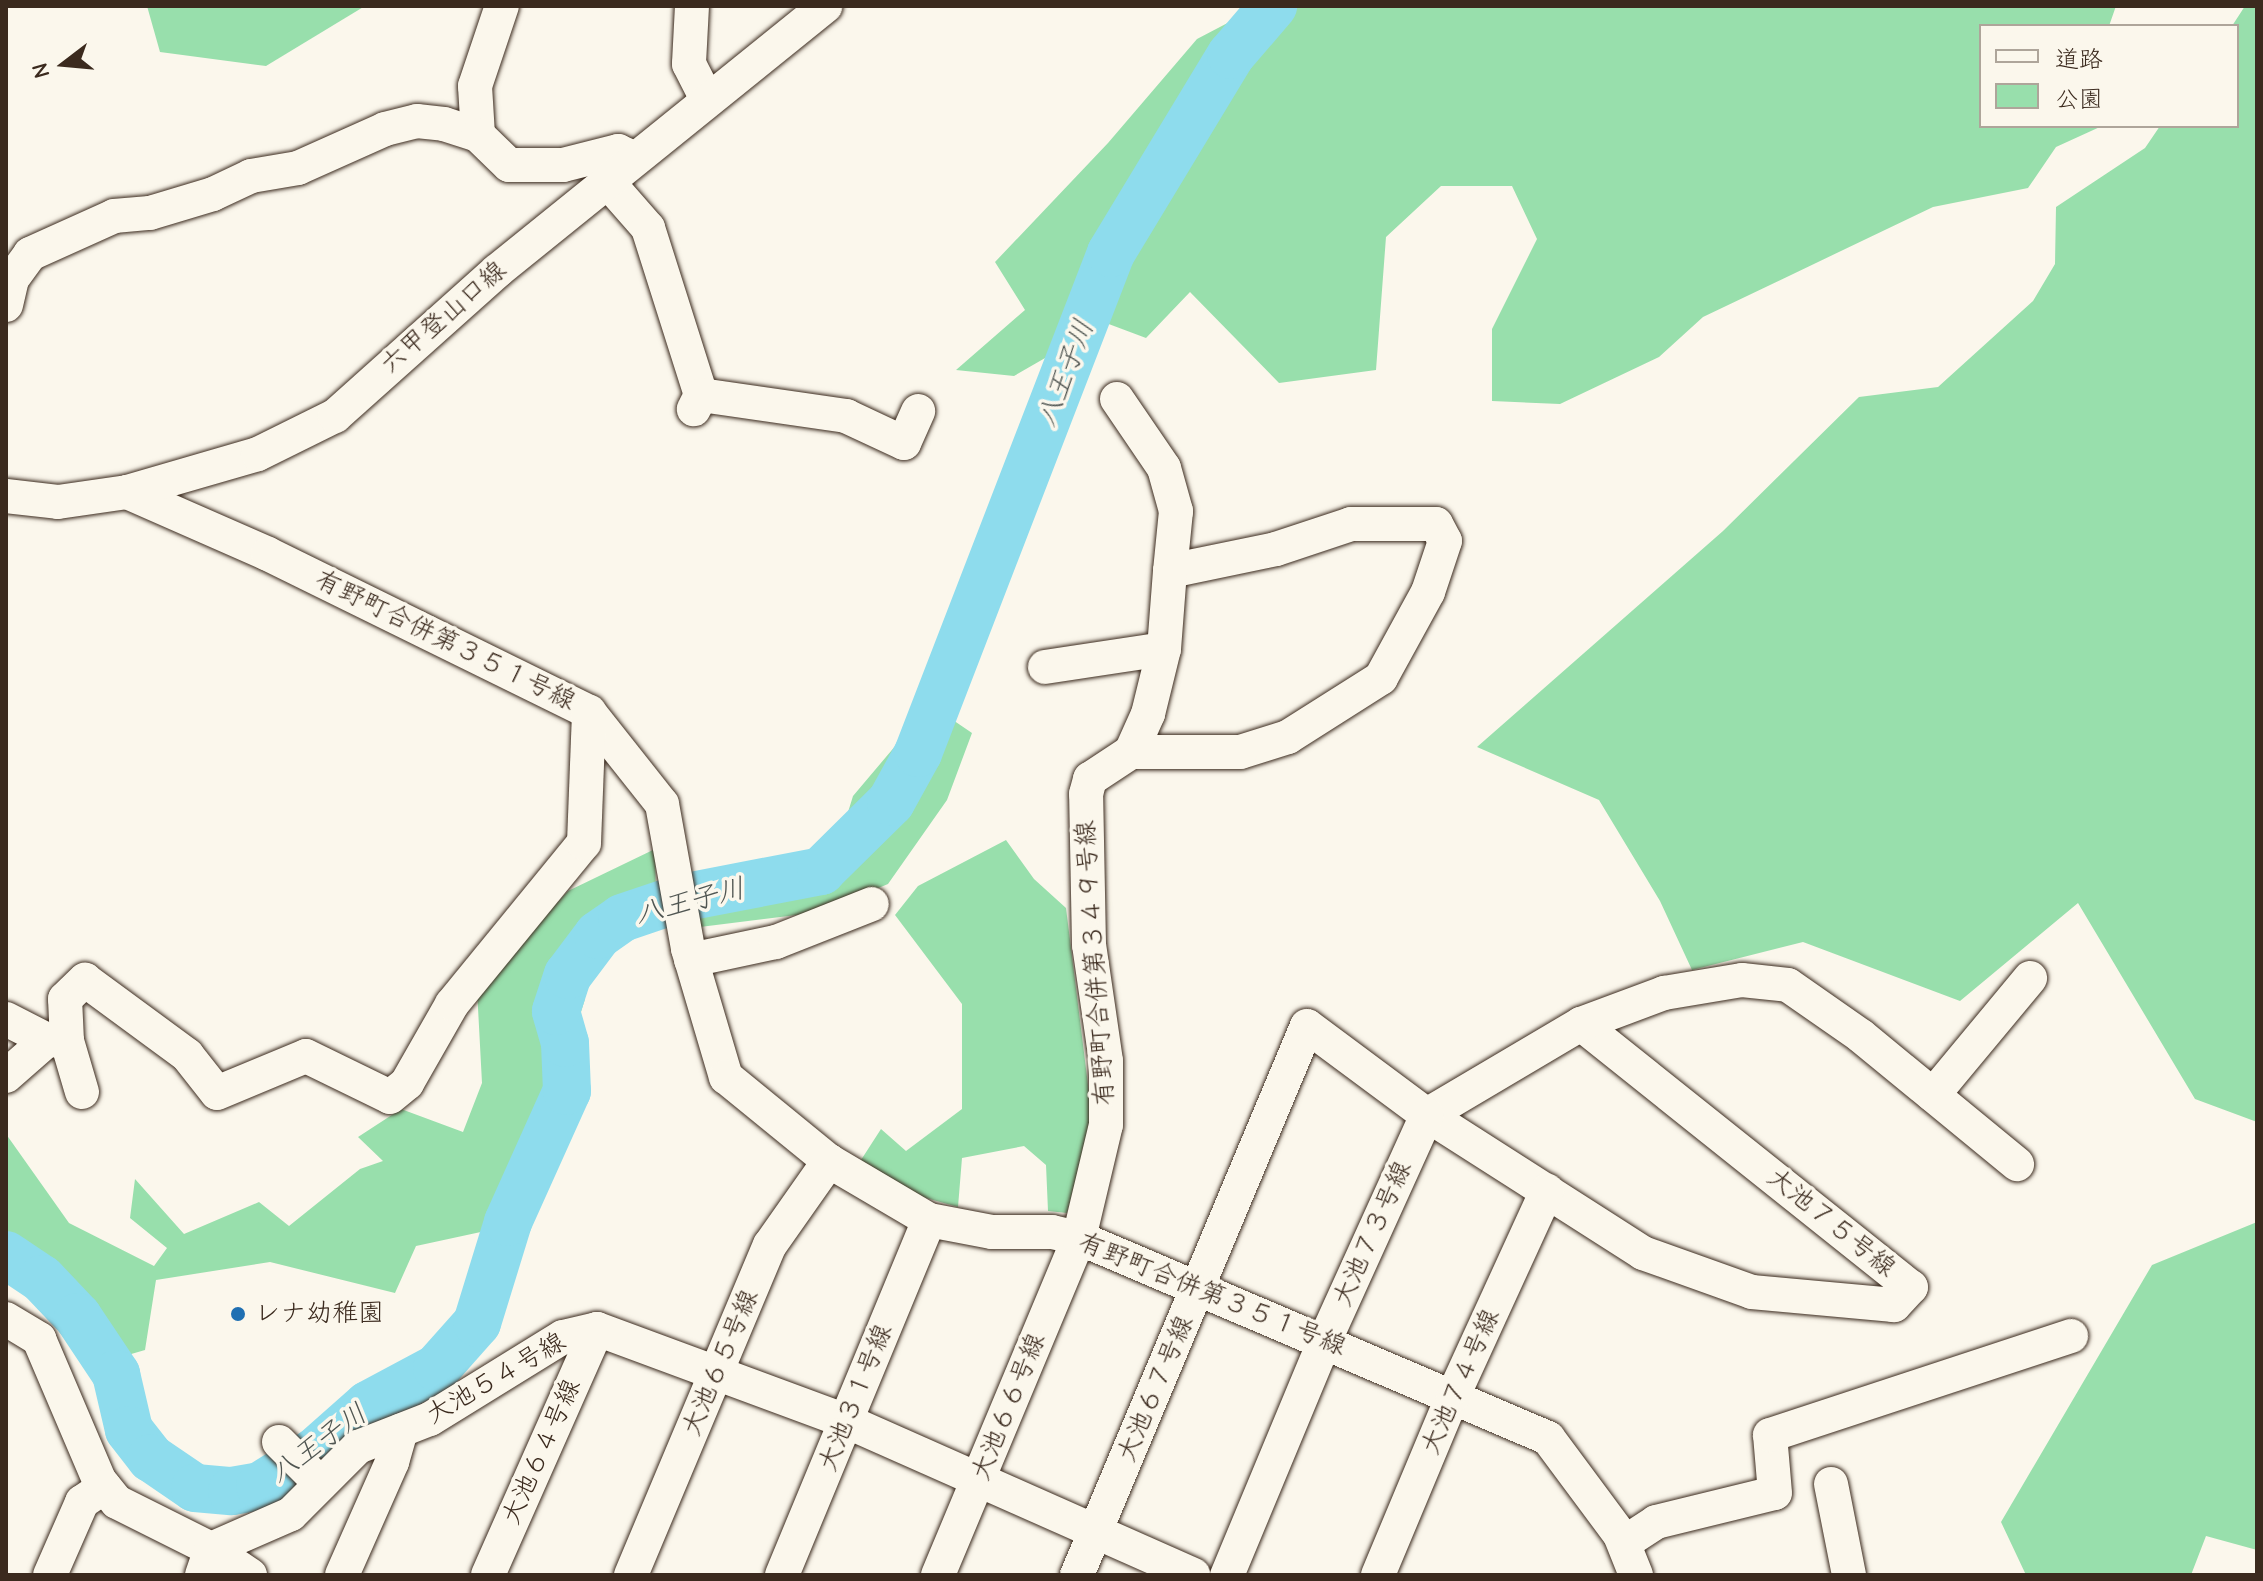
<!DOCTYPE html>
<meta charset="utf-8">
<style>
body{margin:0}
#map{position:relative;width:2263px;height:1581px;overflow:hidden;background:#fbf7ec;font-family:"Comic Neue","Klee One",sans-serif}
div>[style]{position:absolute}
.green>*{inset:0;background:#98dfac}
.river>*{height:48px;margin:-24px;padding:0 24px;transform-origin:24px;border-radius:24px;background:#8edced}
.roads{filter:drop-shadow(0 0 2px #3b2a1e) drop-shadow(0 0 2px #3b2a1e)}
.minor>*{height:34px;margin:-17px;padding:0 17px;transform-origin:17px;border-radius:17px;background:#fbf7ec}
.dots>*{width:22px;height:22px;translate:-50% -50%;box-sizing:border-box;border:4px solid #fbf7ec;border-radius:50%}
span{translate:-50% -50%;white-space:nowrap;text-align:center;line-height:1.15;-webkit-text-stroke:7px #fbf7ec;paint-order:stroke}
.street-label{font-size:26px;color:#3b2a1e}
.poi-label{font-size:26px;color:#3b2a1e}
.left{translate:0 -50%;text-align:left}
.water-label{font-size:28px;color:#505652;font-style:italic}
.frame{position:absolute;inset:0;border:8px solid #3b2a1e;pointer-events:none}
.legend{position:absolute;left:1979px;top:24px;width:260px;height:104px;box-sizing:border-box;background:#fbf7ec;border:2px solid #aea59a;margin:0;padding:10px 14px;list-style:none;font-size:24px;color:#3b2a1e}
.legend li{display:flex;align-items:center;gap:16px;height:40px}
.legend b{width:40px;border:2px solid #aea59a}
.north{position:absolute;left:24px;top:24px;width:80px;height:80px;-webkit-text-stroke:6px #fbf7ec;paint-order:stroke;rotate:254deg;font-size:22px;font-weight:700;line-height:32px;text-align:center;color:#3b2a1e}
.north::after{content:'';display:block;margin:auto;width:28px;height:36px;background:#3b2a1e;clip-path:polygon(50% 0,100% 100%,50% 72%,0 100%)}
</style>
<div id="map">
<div class="green">
<i style="clip-path:polygon(147px 6px,365px 6px,266px 66px,160px 52px)"></i>
<i style="clip-path:polygon(1260px 6px,2116px 6px,2109px 26px,1981px 26px,1981px 126px,2102px 126px,2056px 147px,2028px 188px,1933px 207px,1703px 317px,1659px 357px,1560px 404px,1492px 401px,1492px 329px,1537px 239px,1512px 186px,1441px 186px,1386px 237px,1376px 370px,1279px 383px,1190px 292px,1146px 338px,1106px 323px,1014px 376px,956px 370px,1025px 310px,995px 262px,1108px 143px,1197px 39px)"></i>
<i style="clip-path:polygon(2245px 6px,2257px 6px,2257px 1122px,2195px 1099px,2078px 903px,1960px 1001px,1803px 942px,1692px 970px,1660px 901px,1599px 800px,1477px 747px,1723px 531px,1859px 397px,1938px 387px,2033px 301px,2055px 264px,2056px 207px,2145px 148px,2160px 126px,2237px 126px,2237px 26px,2232px 26px)"></i>
<i style="clip-path:polygon(924px 712px,947px 716px,972px 733px,947px 800px,888px 884px,821px 912px,692px 928px,687px 883px,812px 864px,840px 838px,853px 796px)"></i>
<i style="clip-path:polygon(1006px 840px,1034px 879px,1066px 908px,1092px 1117px,1067px 1213px,1048px 1211px,1046px 1165px,1024px 1146px,962px 1158px,958px 1207px,919px 1196px,861px 1160px,881px 1129px,906px 1151px,962px 1109px,962px 1004px,895px 915px,918px 886px)"></i>
<i style="clip-path:polygon(655px 849px,656px 897px,583px 933px,585px 999px,557px 1089px,490px 1230px,416px 1246px,395px 1293px,270px 1262px,156px 1280px,145px 1350px,114px 1359px,80px 1308px,13px 1246px,6px 1245px,6px 1134px,69px 1223px,154px 1266px,167px 1248px,130px 1218px,135px 1179px,184px 1234px,259px 1202px,289px 1226px,360px 1169px,383px 1161px,358px 1137px,401px 1109px,463px 1132px,482px 1083px,477px 989px,568px 891px)"></i>
<i style="clip-path:polygon(2257px 1222px,2257px 1550px,2206px 1536px,2191px 1575px,2026px 1575px,2001px 1522px,2152px 1265px)"></i>
</div>
<div class="river">
<i style="left:6px;top:1255px;width:43px;rotate:33.7deg"></i>
<i style="left:42px;top:1279px;width:52px;rotate:46.5deg"></i>
<i style="left:78px;top:1317px;width:69px;rotate:56.3deg"></i>
<i style="left:116px;top:1374px;width:57px;rotate:76.9deg"></i>
<i style="left:129px;top:1430px;width:36px;rotate:52deg"></i>
<i style="left:151px;top:1458px;width:53px;rotate:34.3deg"></i>
<i style="left:195px;top:1488px;width:37px;rotate:5deg"></i>
<i style="left:232px;top:1491px;width:28px;rotate:-10deg"></i>
<i style="left:260px;top:1486px;width:66px;rotate:-32deg"></i>
<i style="left:316px;top:1451px;width:69px;rotate:-41.5deg"></i>
<i style="left:368px;top:1405px;width:78px;rotate:-28.2deg"></i>
<i style="left:437px;top:1368px;width:60px;rotate:-48.4deg"></i>
<i style="left:477px;top:1323px;width:106px;rotate:-72.9deg"></i>
<i style="left:508px;top:1222px;width:144px;rotate:-65.8deg"></i>
<i style="left:567px;top:1091px;width:48px;rotate:-92.4deg"></i>
<i style="left:565px;top:1043px;width:33px;rotate:-106deg"></i>
<i style="left:556px;top:1011px;width:38px;rotate:-72deg"></i>
<i style="left:568px;top:975px;width:50px;rotate:-53.1deg"></i>
<i style="left:598px;top:935px;width:29px;rotate:-35deg"></i>
<i style="left:622px;top:918px;width:62px;rotate:-18.7deg"></i>
<i style="left:681px;top:898px;width:143px;rotate:-10.9deg"></i>
<i style="left:821px;top:871px;width:98px;rotate:-44.6deg"></i>
<i style="left:891px;top:802px;width:56px;rotate:-61.1deg"></i>
<i style="left:918px;top:753px;width:536px;rotate:-68.89deg"></i>
<i style="left:1111px;top:253px;width:232px;rotate:-58.8deg"></i>
<i style="left:1231px;top:55px;width:65px;rotate:-49.4deg"></i>
</div>
<div class="roads">
<div class="minor">
<i style="left:692px;top:6px;width:58px;rotate:93deg"></i>
<i style="left:689px;top:64px;width:39px;rotate:63deg"></i>
<i style="left:478px;top:135px;width:49px;rotate:-93.5deg"></i>
<i style="left:475px;top:86px;width:84px;rotate:-71.4deg"></i>
<i style="left:606px;top:180px;width:64px;rotate:48.8deg"></i>
<i style="left:648px;top:228px;width:175px;rotate:72.4deg"></i>
<i style="left:701px;top:395px;width:16px;rotate:117deg"></i>
<i style="left:6px;top:305px;width:27px;rotate:-77deg"></i>
<i style="left:12px;top:279px;width:31px;rotate:-54deg"></i>
<i style="left:30px;top:254px;width:92px;rotate:-24.3deg"></i>
<i style="left:114px;top:216px;width:36px;rotate:-5deg"></i>
<i style="left:150px;top:213px;width:66px;rotate:-16.8deg"></i>
<i style="left:213px;top:194px;width:42px;rotate:-25.3deg"></i>
<i style="left:251px;top:176px;width:48px;rotate:-9.7deg"></i>
<i style="left:298px;top:168px;width:95px;rotate:-24.1deg"></i>
<i style="left:385px;top:129px;width:33px;rotate:-14deg"></i>
<i style="left:417px;top:121px;width:27px;rotate:6deg"></i>
<i style="left:444px;top:124px;width:36px;rotate:18deg"></i>
<i style="left:478px;top:135px;width:43px;rotate:44.1deg"></i>
<i style="left:509px;top:165px;width:54px"></i>
<i style="left:563px;top:165px;width:57px;rotate:-14.3deg"></i>
<i style="left:618px;top:151px;width:17px;rotate:24deg"></i>
<i style="left:701px;top:395px;width:147px;rotate:8.2deg"></i>
<i style="left:846px;top:416px;width:64px;rotate:25deg"></i>
<i style="left:904px;top:443px;width:35px;rotate:-66deg"></i>
<i style="left:1117px;top:399px;width:83px;rotate:55.7deg"></i>
<i style="left:1164px;top:468px;width:45px;rotate:74.4deg"></i>
<i style="left:1176px;top:511px;width:60px;rotate:95.7deg"></i>
<i style="left:1170px;top:571px;width:108px;rotate:-11.7deg"></i>
<i style="left:1276px;top:549px;width:79px;rotate:-18.4deg"></i>
<i style="left:1351px;top:524px;width:85px"></i>
<i style="left:1436px;top:524px;width:19px;rotate:62deg"></i>
<i style="left:1445px;top:541px;width:54px;rotate:108.4deg"></i>
<i style="left:1428px;top:592px;width:98px;rotate:118.7deg"></i>
<i style="left:1381px;top:678px;width:110px;rotate:147.6deg"></i>
<i style="left:1288px;top:737px;width:50px;rotate:162.6deg"></i>
<i style="left:1240px;top:752px;width:109px;rotate:180deg"></i>
<i style="left:127px;top:492px;width:154px;rotate:23.7deg"></i>
<i style="left:268px;top:554px;width:358px;rotate:26.2deg"></i>
<i style="left:589px;top:712px;width:117px;rotate:51.6deg"></i>
<i style="left:662px;top:804px;width:147px;rotate:79.8deg"></i>
<i style="left:688px;top:949px;width:134px;rotate:73.5deg"></i>
<i style="left:726px;top:1077px;width:133px;rotate:39.2deg"></i>
<i style="left:829px;top:1161px;width:116px;rotate:30.5deg"></i>
<i style="left:929px;top:1220px;width:64px;rotate:10.8deg"></i>
<i style="left:992px;top:1232px;width:60px"></i>
<i style="left:1052px;top:1232px;width:28px;rotate:13deg"></i>
<i style="left:1079px;top:1238px;width:510px;rotate:23.1deg"></i>
<i style="left:1548px;top:1438px;width:121px;rotate:53.4deg"></i>
<i style="left:1620px;top:1535px;width:43px;rotate:68.2deg"></i>
<i style="left:6px;top:496px;width:52px;rotate:6.6deg"></i>
<i style="left:58px;top:502px;width:70px;rotate:-8.2deg"></i>
<i style="left:127px;top:492px;width:136px;rotate:-16.2deg"></i>
<i style="left:258px;top:454px;width:86px;rotate:-26.3deg"></i>
<i style="left:335px;top:416px;width:217px;rotate:-41.8deg"></i>
<i style="left:497px;top:271px;width:422px;rotate:-38.9deg"></i>
<i style="left:1045px;top:667px;width:120px;rotate:-8.6deg"></i>
<i style="left:691px;top:960px;width:87px;rotate:-12deg"></i>
<i style="left:776px;top:942px;width:103px;rotate:-21.6deg"></i>
<i style="left:6px;top:1019px;width:46px;rotate:27.1deg"></i>
<i style="left:47px;top:1040px;width:20px;rotate:3deg"></i>
<i style="left:1581px;top:1024px;width:422px;rotate:38.6deg"></i>
<i style="left:1911px;top:1287px;width:25px;rotate:133deg"></i>
<i style="left:1894px;top:1305px;width:143px;rotate:-174.8deg"></i>
<i style="left:1752px;top:1292px;width:116px;rotate:-160.3deg"></i>
<i style="left:1643px;top:1253px;width:256px;rotate:-147.4deg"></i>
<i style="left:1427px;top:1115px;width:179px;rotate:-30.6deg"></i>
<i style="left:1581px;top:1024px;width:89px;rotate:-20.5deg"></i>
<i style="left:1664px;top:993px;width:79px;rotate:-9.5deg"></i>
<i style="left:1742px;top:980px;width:46px;rotate:6.2deg"></i>
<i style="left:1788px;top:985px;width:89px;rotate:34.9deg"></i>
<i style="left:1861px;top:1036px;width:202px;rotate:39.4deg"></i>
<i style="left:6px;top:1076px;width:55px;rotate:-41.3deg"></i>
<i style="left:82px;top:1092px;width:53px;rotate:-106.4deg"></i>
<i style="left:67px;top:1041px;width:42px;rotate:-92.7deg"></i>
<i style="left:65px;top:999px;width:28px;rotate:-44deg"></i>
<i style="left:85px;top:980px;width:127px;rotate:36.3deg"></i>
<i style="left:187px;top:1055px;width:48px;rotate:51.7deg"></i>
<i style="left:217px;top:1093px;width:96px;rotate:-22.6deg"></i>
<i style="left:306px;top:1056px;width:93px;rotate:26deg"></i>
<i style="left:390px;top:1097px;width:22px;rotate:-39deg"></i>
<i style="left:407px;top:1083px;width:91px;rotate:-60.3deg"></i>
<i style="left:452px;top:1004px;width:208px;rotate:-50.7deg"></i>
<i style="left:584px;top:843px;width:131px;rotate:-87.8deg"></i>
<i style="left:1933px;top:1095px;width:152px;rotate:-50.3deg"></i>
<i style="left:6px;top:1319px;width:39px;rotate:31deg"></i>
<i style="left:39px;top:1339px;width:153px;rotate:66.9deg"></i>
<i style="left:99px;top:1480px;width:28px;rotate:51deg"></i>
<i style="left:117px;top:1502px;width:105px;rotate:26.6deg"></i>
<i style="left:211px;top:1549px;width:87px;rotate:-23.6deg"></i>
<i style="left:291px;top:1514px;width:95px;rotate:-45deg"></i>
<i style="left:358px;top:1447px;width:77px;rotate:-21.3deg"></i>
<i style="left:430px;top:1419px;width:156px;rotate:-31.7deg"></i>
<i style="left:563px;top:1337px;width:35px;rotate:-13deg"></i>
<i style="left:597px;top:1329px;width:265px;rotate:20.3deg"></i>
<i style="left:846px;top:1421px;width:380px;rotate:23.9deg"></i>
<i style="left:279px;top:1442px;width:59px;rotate:45deg"></i>
<i style="left:1831px;top:1484px;width:93px;rotate:78.8deg"></i>
<i style="left:1624px;top:1543px;width:38px;rotate:-33deg"></i>
<i style="left:1656px;top:1522px;width:122px;rotate:-13.7deg"></i>
<i style="left:1775px;top:1493px;width:58px;rotate:-94.9deg"></i>
<i style="left:1770px;top:1435px;width:317px;rotate:-18.2deg"></i>
<i style="left:50px;top:1575px;width:80px;rotate:-66.3deg"></i>
<i style="left:82px;top:1502px;width:27px;rotate:-34deg"></i>
<i style="left:202px;top:1575px;width:28px;rotate:-71deg"></i>
<i style="left:211px;top:1549px;width:47px;rotate:33.7deg"></i>
<i style="left:342px;top:1575px;width:124px;rotate:-66.1deg"></i>
<i style="left:392px;top:1462px;width:33px;rotate:-74deg"></i>
<i style="left:488px;top:1575px;width:269px;rotate:-66.1deg"></i>
<i style="left:631px;top:1575px;width:358px;rotate:-67.2deg"></i>
<i style="left:770px;top:1245px;width:103px;rotate:-54.9deg"></i>
<i style="left:782px;top:1575px;width:384px;rotate:-67.5deg"></i>
<i style="left:938px;top:1575px;width:365px;rotate:-67.3deg"></i>
<i style="left:1079px;top:1238px;width:116px;rotate:-76.6deg"></i>
<i style="left:1106px;top:1125px;width:64px;rotate:-90deg"></i>
<i style="left:1106px;top:1061px;width:117px;rotate:-98.3deg"></i>
<i style="left:1089px;top:945px;width:151px;rotate:-91.1deg"></i>
<i style="left:1086px;top:794px;width:16px;rotate:-75deg"></i>
<i style="left:1090px;top:779px;width:49px;rotate:-33.4deg"></i>
<i style="left:1131px;top:752px;width:42px;rotate:-65.9deg"></i>
<i style="left:1148px;top:714px;width:67px;rotate:-76.2deg"></i>
<i style="left:1164px;top:649px;width:78px;rotate:-85.6deg"></i>
<i style="left:1077px;top:1575px;width:595px;rotate:-67.27deg"></i>
<i style="left:1307px;top:1026px;width:149px;rotate:36.6deg"></i>
<i style="left:1427px;top:1115px;width:247px;rotate:114.4deg"></i>
<i style="left:1325px;top:1340px;width:255px;rotate:112.6deg"></i>
<i style="left:1378px;top:1575px;width:194px;rotate:-67.3deg"></i>
<i style="left:1453px;top:1396px;width:226px;rotate:-65.4deg"></i>
</div>
</div>
<div class="dots">
<i style="left:238px;top:1314px;background:#1f6fb2"></i>
</div>
<div class="street-label">
<span style="left:444px;top:318px;rotate:-41deg">六甲登山口線</span>
<span style="left:445px;top:641px;rotate:26deg">有野町合併第３５１号線</span>
<span style="left:1096px;top:963px;rotate:-94deg">有野町合併第３４９号線</span>
<span style="left:1831px;top:1223px;rotate:39deg">大池７５号線</span>
<span style="left:1373px;top:1234px;rotate:-66deg">大池７３号線</span>
<span style="left:1212px;top:1295px;rotate:22deg">有野町合併第３５１号線</span>
<span style="left:721px;top:1363px;rotate:-67deg">大池６５号線</span>
<span style="left:496px;top:1379px;rotate:-30deg">大池５４号線</span>
<span style="left:1461px;top:1382px;rotate:-66deg">大池７４号線</span>
<span style="left:1156px;top:1389px;rotate:-67deg">大池６７号線</span>
<span style="left:856px;top:1398px;rotate:-68deg">大池３１号線</span>
<span style="left:1009px;top:1407px;rotate:-68deg">大池６６号線</span>
<span style="left:542px;top:1452px;rotate:-66deg">大池６４号線</span>
</div>
<div class="poi-label">
<span class="left" style="left:254px;top:1314px">レナ幼稚園</span>
</div>
<div class="water-label">
<span style="left:1065px;top:373px;rotate:-69deg">八王子川</span>
<span style="left:690px;top:901px;rotate:-14deg">八王子川</span>
<span style="left:318px;top:1443px;rotate:-36deg">八王子川</span>
</div>
<div class="frame"></div>
<ul class="legend">
<li><b style="height:10px;background:#fbf7ec"></b>道路</li>
<li><b style="height:22px;background:#98dfac"></b>公園</li>
</ul>
<div class="north">N</div>
</div>
